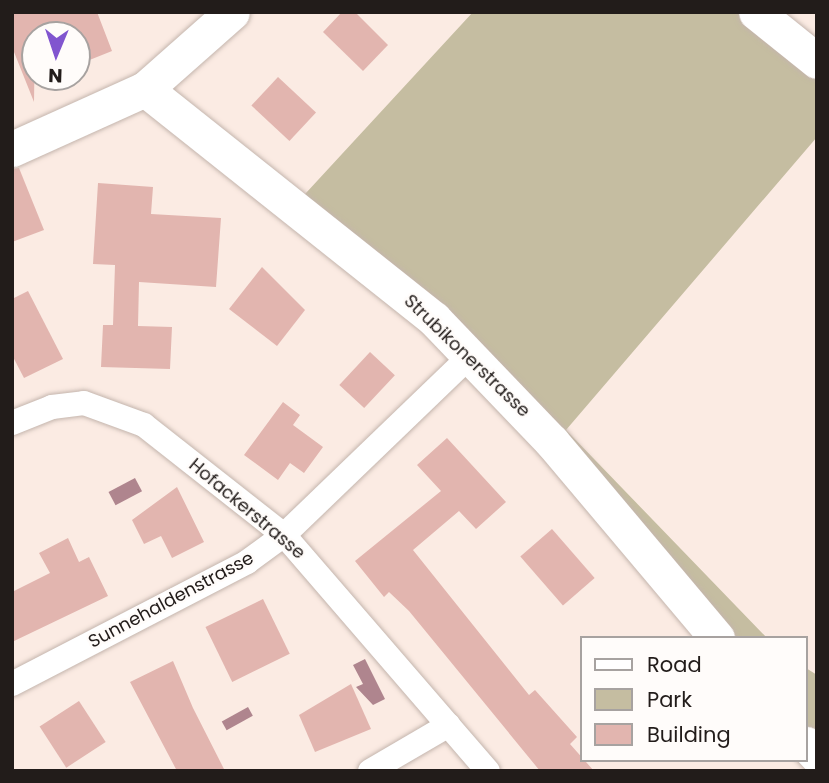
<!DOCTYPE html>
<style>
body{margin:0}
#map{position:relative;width:829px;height:783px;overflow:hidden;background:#fbebe3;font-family:Poppins,sans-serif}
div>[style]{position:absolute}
.green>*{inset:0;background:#c5bda1}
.water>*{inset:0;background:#af858e;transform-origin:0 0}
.building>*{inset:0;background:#e2b5af;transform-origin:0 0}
.roads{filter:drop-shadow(0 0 2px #c4b5ad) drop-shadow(0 0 2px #c4b5ad)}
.street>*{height:24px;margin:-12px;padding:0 12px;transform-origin:12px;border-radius:12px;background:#fff}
.secondary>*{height:35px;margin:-17.5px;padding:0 17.5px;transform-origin:17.5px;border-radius:17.5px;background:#fff}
span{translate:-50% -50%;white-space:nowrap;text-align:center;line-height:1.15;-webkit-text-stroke:5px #fffcfa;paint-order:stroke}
.street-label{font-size:18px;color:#221c1a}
.frame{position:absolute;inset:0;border:14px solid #221c1a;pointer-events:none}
.legend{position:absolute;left:580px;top:636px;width:228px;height:126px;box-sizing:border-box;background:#fffcfa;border:2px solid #a7a2a0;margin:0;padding:9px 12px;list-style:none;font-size:21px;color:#221c1a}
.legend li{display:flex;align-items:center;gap:14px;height:35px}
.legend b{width:35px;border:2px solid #a7a2a0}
.north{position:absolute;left:21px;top:21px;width:70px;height:70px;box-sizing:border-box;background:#fffcfa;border:2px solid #a7a2a0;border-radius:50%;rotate:182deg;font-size:19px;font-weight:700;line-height:28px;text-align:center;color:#221c1a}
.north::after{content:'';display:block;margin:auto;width:24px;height:32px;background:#8155cf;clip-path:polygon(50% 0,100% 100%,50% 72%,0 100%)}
</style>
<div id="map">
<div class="green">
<i style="clip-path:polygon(473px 12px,756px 12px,817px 61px,817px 137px,566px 430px,767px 638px,717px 638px,552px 442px,294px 206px)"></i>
<i style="clip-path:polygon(806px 668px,817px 675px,817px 756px,806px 744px)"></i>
</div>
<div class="water">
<i style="left:135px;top:478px;width:15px;height:30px;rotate:62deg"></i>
<i style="clip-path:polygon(365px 659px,385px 699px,373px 705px,356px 687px,363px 684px,353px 665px)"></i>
<i style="left:248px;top:707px;width:10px;height:30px;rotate:61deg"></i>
</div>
<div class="building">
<i style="clip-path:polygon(12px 12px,97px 12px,112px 51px,77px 65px,77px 35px,35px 35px,34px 102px,12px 47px)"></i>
<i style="clip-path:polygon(342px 12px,355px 12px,388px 45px,363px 71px,323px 32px)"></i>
<i style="left:278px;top:77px;width:52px;height:39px;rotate:43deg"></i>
<i style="clip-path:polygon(19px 168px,44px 230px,12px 242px,12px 169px)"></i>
<i style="clip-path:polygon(98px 183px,153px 187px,151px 214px,221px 218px,216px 287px,139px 282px,138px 326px,172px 327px,170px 369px,101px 367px,103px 325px,113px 325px,115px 265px,93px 264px)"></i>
<i style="clip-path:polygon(262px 267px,305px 310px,277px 346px,229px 309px)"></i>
<i style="clip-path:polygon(28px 291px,63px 359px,24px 378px,12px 355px,12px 299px)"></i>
<i style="left:370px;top:352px;width:34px;height:45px;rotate:43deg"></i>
<i style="clip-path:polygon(283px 402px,300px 415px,293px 425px,323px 447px,304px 473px,290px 463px,278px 480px,244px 455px)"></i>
<i style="clip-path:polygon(447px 438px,506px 502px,476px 529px,459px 511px,413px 550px,529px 695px,535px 690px,577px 737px,570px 744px,594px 771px,540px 771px,409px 611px,389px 592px,384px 597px,355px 561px,441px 491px,417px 465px)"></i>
<i style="clip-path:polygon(177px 487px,204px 542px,172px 558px,161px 536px,144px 544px,132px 520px)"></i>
<i style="left:552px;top:529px;width:65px;height:42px;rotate:49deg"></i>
<i style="clip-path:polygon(68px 538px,79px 562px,89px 557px,108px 596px,12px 642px,12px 592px,50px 573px,39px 553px)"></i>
<i style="left:263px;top:599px;width:61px;height:64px;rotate:64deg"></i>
<i style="clip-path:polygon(173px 661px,193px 708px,225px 771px,177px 771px,130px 682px)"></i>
<i style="clip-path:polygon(351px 684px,371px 729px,315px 752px,299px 715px)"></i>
<i style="left:79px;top:701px;width:49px;height:47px;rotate:57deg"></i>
</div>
<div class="roads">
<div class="street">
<i style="left:12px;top:423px;width:43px;rotate:-21.8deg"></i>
<i style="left:52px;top:407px;width:32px;rotate:-7deg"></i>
<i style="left:84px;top:403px;width:64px;rotate:20.1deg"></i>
<i style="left:144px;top:425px;width:178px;rotate:38.2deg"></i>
<i style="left:284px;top:535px;width:312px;rotate:49.2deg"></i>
<i style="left:12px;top:684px;width:265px;rotate:-27.4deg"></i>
<i style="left:247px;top:562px;width:46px;rotate:-36.1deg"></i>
<i style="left:284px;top:535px;width:260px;rotate:-43.9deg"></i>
<i style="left:370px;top:771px;width:91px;rotate:-30.2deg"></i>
</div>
<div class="secondary">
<i style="left:756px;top:12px;width:78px;rotate:38.8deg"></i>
<i style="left:145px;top:89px;width:369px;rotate:38.5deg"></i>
<i style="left:434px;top:319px;width:170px;rotate:46.2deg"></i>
<i style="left:552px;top:442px;width:256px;rotate:49.9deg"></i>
<i style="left:12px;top:149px;width:146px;rotate:-24.3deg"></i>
<i style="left:145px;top:89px;width:116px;rotate:-41.5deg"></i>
<i style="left:806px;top:744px;width:16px;rotate:47deg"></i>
</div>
</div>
<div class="street-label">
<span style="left:467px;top:356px;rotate:44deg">Strubikonerstrasse</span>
<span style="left:247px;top:509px;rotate:40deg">Hofackerstrasse</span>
<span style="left:171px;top:600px;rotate:-28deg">Sunnehaldenstrasse</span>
</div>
<div class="frame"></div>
<ul class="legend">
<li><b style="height:9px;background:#fff"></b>Road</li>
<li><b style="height:19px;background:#c5bda1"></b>Park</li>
<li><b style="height:19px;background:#e2b5af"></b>Building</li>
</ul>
<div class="north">N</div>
</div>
